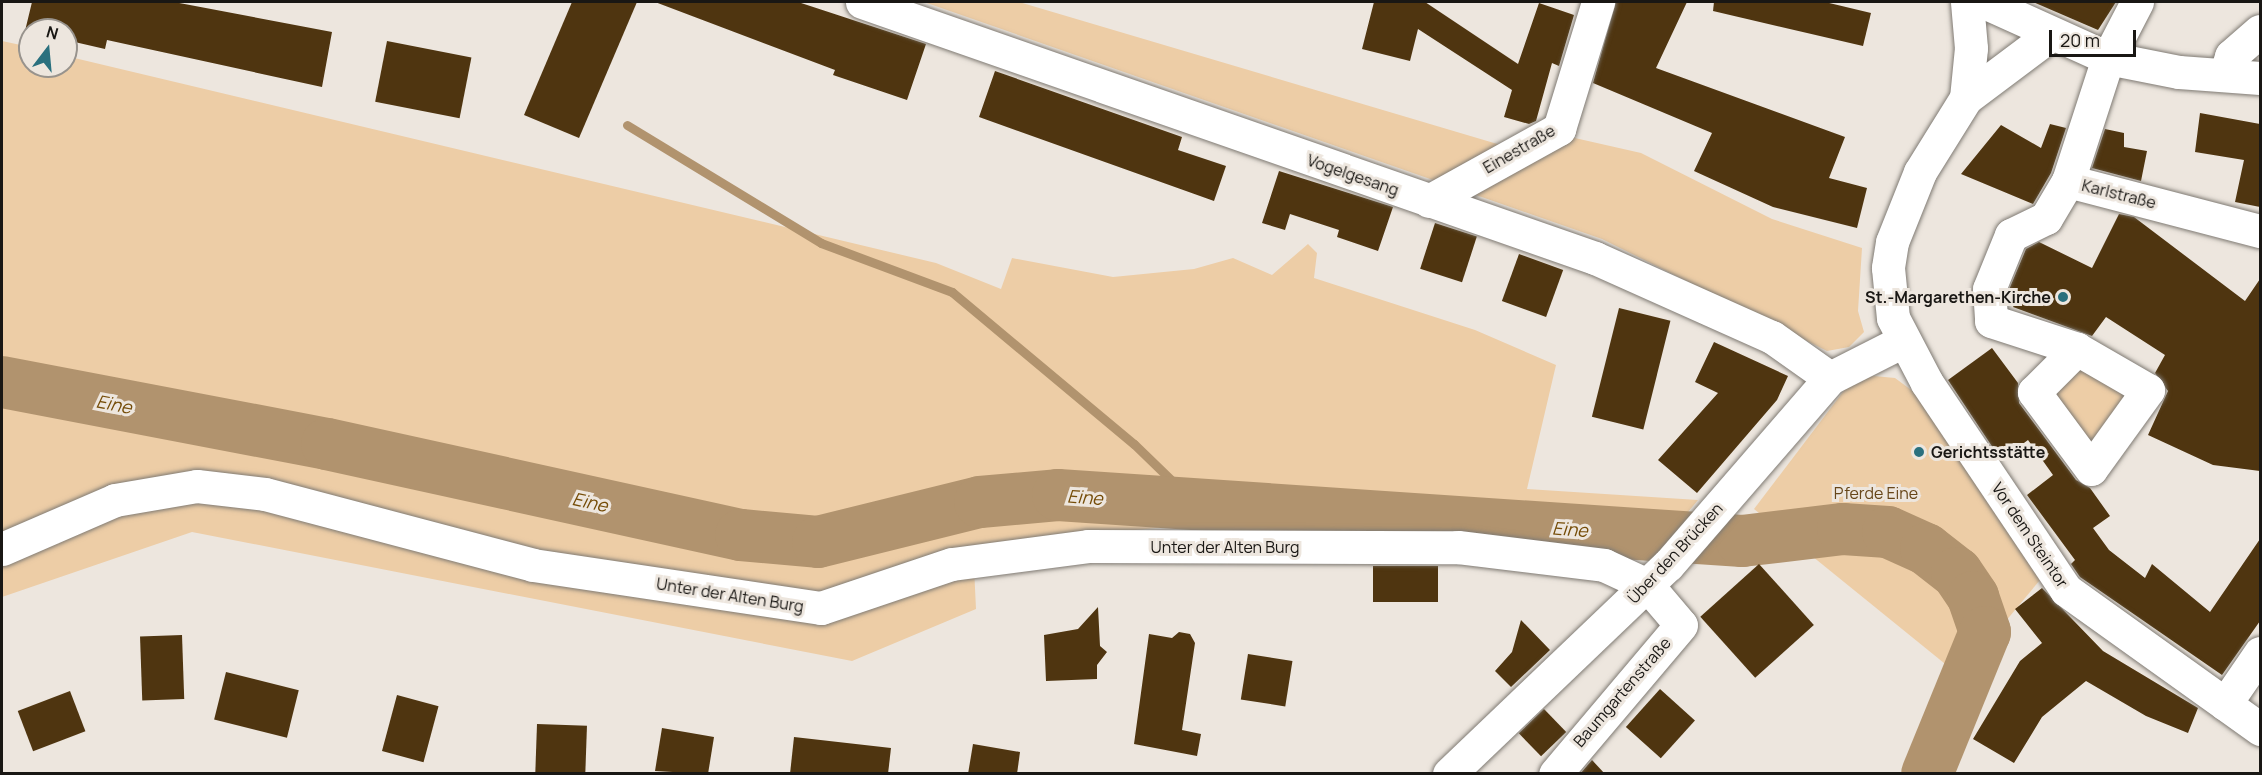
<!DOCTYPE html>
<meta charset="utf-8">
<style>
body{margin:0}
#map{position:relative;width:2262px;height:775px;overflow:hidden;background:#ede6de;font-family:Manrope,sans-serif}
div>[style]{position:absolute}
.green>*{inset:0;background:#edcda6}
.stream>*{height:9px;margin:-4.5px;padding:0 4.5px;transform-origin:4.5px;border-radius:4.5px;background:#b1936e}
.river>*{height:52px;margin:-26px;padding:0 26px;transform-origin:26px;border-radius:26px;background:#b1936e}
.building>*{inset:0;background:#4f3510;transform-origin:0 0}
.roads{filter:drop-shadow(0 0 2px #7f7a73) drop-shadow(0 0 2px #7f7a73)}
.minor>*{height:33px;margin:-16.5px;padding:0 16.5px;transform-origin:16.5px;border-radius:16.5px;background:#fff}
.dots>*{width:16px;height:16px;translate:-50% -50%;box-sizing:border-box;border:3px solid #ede6de;border-radius:50%}
span{translate:-50% -50%;white-space:nowrap;text-align:center;line-height:1.15;-webkit-text-stroke:6px #ede6de;paint-order:stroke}
.street-label{font-size:16px;color:#191714}
.poi-label{font-size:16px;color:#191714;font-weight:700}
.right{translate:-100% -50%;text-align:right}
.left{translate:0 -50%;text-align:left}
.park-label{font-size:16px;color:#674619}
.water-label{font-size:18px;color:#754c07;font-style:italic}
.frame{position:absolute;inset:0;border:3px solid #191714;pointer-events:none}
.north{position:absolute;left:18px;top:18px;width:60px;height:60px;box-sizing:border-box;background:#ede6de;border:2px solid #98938d;border-radius:50%;rotate:16deg;font-size:16px;font-weight:700;line-height:24px;text-align:center;color:#191714}
.north::after{content:'';display:block;margin:auto;width:21px;height:27px;background:#2a707e;clip-path:polygon(50% 0,100% 100%,50% 72%,0 100%)}
.scale{position:absolute;left:2049px;top:30px;width:87px;height:27px;box-sizing:border-box;border:3px solid #191714;border-top:0;padding-left:8px;font-size:18px;line-height:21px;white-space:nowrap;color:#191714;-webkit-text-stroke:4px #ede6de;paint-order:stroke}
</style>
<div id="map">
<div class="green">
<i style="clip-path:polygon(924px 2px,1019px 2px,1531px 154px,1566px 136px,1641px 153px,1772px 219px,1862px 248px,1858px 311px,1864px 332px,1849px 347px,1827px 351px,1602px 239px)"></i>
<i style="clip-path:polygon(2px 41px,30px 47px,30px 66px,66px 66px,66px 56px,936px 263px,1001px 289px,1012px 258px,1113px 277px,1194px 269px,1233px 258px,1272px 275px,1308px 244px,1317px 253px,1314px 278px,1475px 330px,1556px 365px,1527px 489px,1698px 500px,1654px 553px,1451px 533px,1166px 527px,973px 546px,976px 609px,852px 661px,192px 532px,2px 597px)"></i>
<i style="clip-path:polygon(2081px 359px,2133px 393px,2088px 451px,2043px 392px)"></i>
<i style="clip-path:polygon(1874px 376px,1895px 378px,1918px 395px,2045px 574px,1960px 676px,1754px 509px,1852px 380px)"></i>
</div>
<div class="stream">
<i style="left:627px;top:125px;width:227px;rotate:31.3deg"></i>
<i style="left:821px;top:243px;width:140px;rotate:20.5deg"></i>
<i style="left:952px;top:292px;width:237px;rotate:39.9deg"></i>
<i style="left:1134px;top:444px;width:88px;rotate:44.1deg"></i>
</div>
<div class="river">
<i style="left:2px;top:382px;width:331px;rotate:10.8deg"></i>
<i style="left:327px;top:444px;width:424px;rotate:12.4deg"></i>
<i style="left:741px;top:535px;width:77px;rotate:5.2deg"></i>
<i style="left:818px;top:542px;width:167px;rotate:-13.9deg"></i>
<i style="left:980px;top:502px;width:78px;rotate:-5.1deg"></i>
<i style="left:1058px;top:495px;width:686px;rotate:3.85deg"></i>
<i style="left:1742px;top:541px;width:102px;rotate:-6.8deg"></i>
<i style="left:1843px;top:529px;width:45px;rotate:3.8deg"></i>
<i style="left:1888px;top:532px;width:42px;rotate:24.1deg"></i>
<i style="left:1926px;top:549px;width:39px;rotate:38deg"></i>
<i style="left:1957px;top:573px;width:29px;rotate:56deg"></i>
<i style="left:1973px;top:597px;width:37px;rotate:71deg"></i>
<i style="left:1985px;top:632px;width:153px;rotate:112.2deg"></i>
</div>
<div class="building">
<i style="clip-path:polygon(32px 2px,174px 2px,332px 32px,322px 87px,107px 40px,105px 49px,66px 40px,66px 30px,25px 31px)"></i>
<i style="clip-path:polygon(572px 2px,637px 2px,579px 138px,524px 115px)"></i>
<i style="clip-path:polygon(655px 2px,798px 2px,926px 44px,907px 100px,833px 75px,835px 70px)"></i>
<i style="clip-path:polygon(1374px 2px,1425px 2px,1518px 64px,1539px 3px,1574px 15px,1559px 66px,1552px 63px,1536px 121px,1529px 124px,1504px 117px,1512px 90px,1418px 29px,1410px 61px,1362px 49px)"></i>
<i style="clip-path:polygon(1616px 2px,1687px 2px,1656px 68px,1845px 137px,1829px 178px,1867px 188px,1857px 228px,1773px 207px,1694px 171px,1712px 133px,1593px 83px)"></i>
<i style="clip-path:polygon(1714px 2px,1825px 2px,1871px 13px,1863px 46px,1713px 11px)"></i>
<i style="clip-path:polygon(2033px 2px,2116px 2px,2098px 30px)"></i>
<i style="left:387px;top:41px;width:86px;height:62px;rotate:11deg"></i>
<i style="clip-path:polygon(995px 71px,1182px 137px,1178px 150px,1226px 166px,1214px 201px,979px 117px)"></i>
<i style="clip-path:polygon(2200px 113px,2260px 124px,2260px 207px,2235px 202px,2244px 160px,2195px 152px)"></i>
<i style="clip-path:polygon(2050px 124px,2066px 128px,2051px 173px,2033px 204px,1961px 174px,2001px 125px,2041px 148px)"></i>
<i style="clip-path:polygon(2105px 129px,2124px 133px,2124px 147px,2147px 151px,2141px 181px,2092px 168px)"></i>
<i style="clip-path:polygon(1279px 171px,1393px 207px,1378px 251px,1337px 237px,1339px 230px,1290px 214px,1285px 230px,1262px 223px)"></i>
<i style="clip-path:polygon(2119px 214px,2134px 217px,2245px 301px,2260px 279px,2260px 471px,2213px 465px,2148px 435px,2168px 391px,2155px 373px,2165px 355px,2106px 317px,2092px 336px,2013px 307px,2017px 299px,2008px 292px,2026px 249px,2039px 242px,2092px 268px)"></i>
<i style="left:1435px;top:223px;width:44px;height:48px;rotate:18deg"></i>
<i style="left:1519px;top:254px;width:47px;height:50px;rotate:20deg"></i>
<i style="left:1619px;top:308px;width:53px;height:112px;rotate:14deg"></i>
<i style="clip-path:polygon(1714px 342px,1788px 376px,1777px 400px,1697px 493px,1658px 460px,1718px 393px,1695px 382px)"></i>
<i style="clip-path:polygon(1992px 348px,2018px 383px,2019px 403px,2076px 480px,2090px 488px,2110px 516px,2093px 528px,2109px 550px,2145px 578px,2152px 564px,2210px 612px,2260px 539px,2260px 621px,2222px 675px,2080px 577px,2071px 564px,2075px 560px,2027px 495px,2053px 475px,2028px 440px,2001px 460px,1948px 380px)"></i>
<i style="left:1759px;top:564px;width:82px;height:79px;rotate:48deg"></i>
<i style="left:1373px;top:566px;width:65px;height:36px"></i>
<i style="clip-path:polygon(2042px 588px,2103px 651px,2198px 708px,2188px 733px,2146px 716px,2086px 681px,2042px 717px,2014px 763px,1973px 739px,2020px 661px,2042px 643px,2015px 609px)"></i>
<i style="clip-path:polygon(1098px 607px,1100px 646px,1107px 652px,1097px 665px,1097px 679px,1046px 681px,1044px 635px,1078px 629px)"></i>
<i style="clip-path:polygon(1521px 620px,1550px 650px,1511px 687px,1495px 671px,1512px 652px)"></i>
<i style="clip-path:polygon(1179px 632px,1190px 634px,1195px 643px,1182px 730px,1201px 734px,1197px 756px,1134px 744px,1149px 634px,1172px 638px)"></i>
<i style="left:182px;top:635px;width:64px;height:42px;rotate:88deg"></i>
<i style="left:1248px;top:654px;width:45px;height:46px;rotate:9deg"></i>
<i style="left:226px;top:672px;width:75px;height:49px;rotate:14deg"></i>
<i style="left:1660px;top:689px;width:47px;height:51px;rotate:42deg"></i>
<i style="left:70px;top:691px;width:43px;height:56px;rotate:69deg"></i>
<i style="left:397px;top:695px;width:43px;height:58px;rotate:15deg"></i>
<i style="left:1544px;top:709px;width:32px;height:35px;rotate:46deg"></i>
<i style="left:537px;top:724px;width:50px;height:50px;rotate:2deg"></i>
<i style="clip-path:polygon(662px 728px,714px 737px,708px 774px,655px 771px)"></i>
<i style="clip-path:polygon(794px 737px,891px 748px,888px 774px,790px 774px)"></i>
<i style="clip-path:polygon(973px 744px,1020px 752px,1017px 774px,968px 774px)"></i>
<i style="clip-path:polygon(1592px 760px,1605px 774px,1580px 774px)"></i>
</div>
<div class="roads">
<div class="minor">
<i style="left:862px;top:2px;width:776px;rotate:19.25deg"></i>
<i style="left:1595px;top:258px;width:194px;rotate:24.1deg"></i>
<i style="left:1772px;top:337px;width:71px;rotate:35.3deg"></i>
<i style="left:1984px;top:2px;width:136px;rotate:24.3deg"></i>
<i style="left:2108px;top:58px;width:72px;rotate:11.2deg"></i>
<i style="left:2179px;top:72px;width:81px;rotate:4.2deg"></i>
<i style="left:2137px;top:2px;width:63px;rotate:117.4deg"></i>
<i style="left:2108px;top:58px;width:129px;rotate:108deg"></i>
<i style="left:2068px;top:181px;width:198px;rotate:14.6deg"></i>
<i style="left:2050px;top:35px;width:105px;rotate:143.1deg"></i>
<i style="left:1966px;top:98px;width:87px;rotate:121.9deg"></i>
<i style="left:1920px;top:172px;width:75px;rotate:111.8deg"></i>
<i style="left:1892px;top:242px;width:26px;rotate:99deg"></i>
<i style="left:1888px;top:268px;width:50px;rotate:84.3deg"></i>
<i style="left:1893px;top:318px;width:73px;rotate:62.4deg"></i>
<i style="left:1927px;top:383px;width:249px;rotate:56.1deg"></i>
<i style="left:2066px;top:590px;width:239px;rotate:35.6deg"></i>
<i style="left:2225px;top:75px;width:20px;rotate:-72deg"></i>
<i style="left:2231px;top:56px;width:38px;rotate:-41deg"></i>
<i style="left:1966px;top:98px;width:50px;rotate:-84.3deg"></i>
<i style="left:1971px;top:48px;width:46px;rotate:-95deg"></i>
<i style="left:2068px;top:181px;width:43px;rotate:120.7deg"></i>
<i style="left:2046px;top:218px;width:39px;rotate:154deg"></i>
<i style="left:2011px;top:235px;width:58px;rotate:112.2deg"></i>
<i style="left:1989px;top:289px;width:32px;rotate:86deg"></i>
<i style="left:1991px;top:321px;width:90px;rotate:18deg"></i>
<i style="left:2077px;top:349px;width:82px;rotate:30deg"></i>
<i style="left:2148px;top:390px;width:97px;rotate:125.8deg"></i>
<i style="left:2091px;top:469px;width:96px;rotate:-126.5deg"></i>
<i style="left:2034px;top:392px;width:61px;rotate:-45deg"></i>
<i style="left:1429px;top:201px;width:149px;rotate:-29deg"></i>
<i style="left:1559px;top:129px;width:133px;rotate:-72.9deg"></i>
<i style="left:2px;top:549px;width:123px;rotate:-23.4deg"></i>
<i style="left:115px;top:500px;width:83px;rotate:-9.7deg"></i>
<i style="left:197px;top:486px;width:68px;rotate:6.7deg"></i>
<i style="left:265px;top:494px;width:277px;rotate:14.8deg"></i>
<i style="left:533px;top:565px;width:291px;rotate:8.5deg"></i>
<i style="left:821px;top:608px;width:138px;rotate:-18.6deg"></i>
<i style="left:952px;top:564px;width:137px;rotate:-7.5deg"></i>
<i style="left:1088px;top:546px;width:370px;rotate:0.2deg"></i>
<i style="left:1458px;top:547px;width:147px;rotate:7deg"></i>
<i style="left:1604px;top:565px;width:47px;rotate:24.9deg"></i>
<i style="left:1647px;top:585px;width:52px;rotate:49.6deg"></i>
<i style="left:1681px;top:625px;width:195px;rotate:130.2deg"></i>
<i style="left:2225px;top:704px;width:62px;rotate:-55.5deg"></i>
<i style="left:1449px;top:774px;width:303px;rotate:-43.7deg"></i>
<i style="left:1668px;top:565px;width:247px;rotate:-49.1deg"></i>
<i style="left:1830px;top:378px;width:82px;rotate:-26.9deg"></i>
</div>
</div>
<div class="dots">
<i style="left:2063px;top:297px;background:#2a707e"></i>
<i style="left:1919px;top:452px;background:#2a707e"></i>
</div>
<div class="street-label">
<span style="left:1519px;top:149px;rotate:-30deg">Einestraße</span>
<span style="left:1353px;top:175px;rotate:19deg">Vogelgesang</span>
<span style="left:2119px;top:194px;rotate:14deg">Karlstraße</span>
<span style="left:2030px;top:535px;rotate:56deg">Vor dem Steintor</span>
<span style="left:1225px;top:547px">Unter der Alten Burg</span>
<span style="left:1675px;top:553px;rotate:-47deg">Über den Brücken</span>
<span style="left:730px;top:595px;rotate:9deg">Unter der Alten Burg</span>
<span style="left:1622px;top:692px;rotate:-49deg">Baumgartenstraße</span>
</div>
<div class="poi-label">
<span class="right" style="left:2051px;top:297px">St.-Margarethen-Kirche</span>
<span class="left" style="left:1931px;top:452px">Gerichtsstätte</span>
</div>
<div class="park-label">
<span style="left:1876px;top:493px">Pferde Eine</span>
</div>
<div class="water-label">
<span style="left:114px;top:404px;rotate:11deg">Eine</span>
<span style="left:1085px;top:497px;rotate:4deg">Eine</span>
<span style="left:590px;top:502px;rotate:12deg">Eine</span>
<span style="left:1570px;top:529px;rotate:4deg">Eine</span>
</div>
<div class="frame"></div>
<div class="north">N</div>
<div class="scale">20 m</div>
</div>
